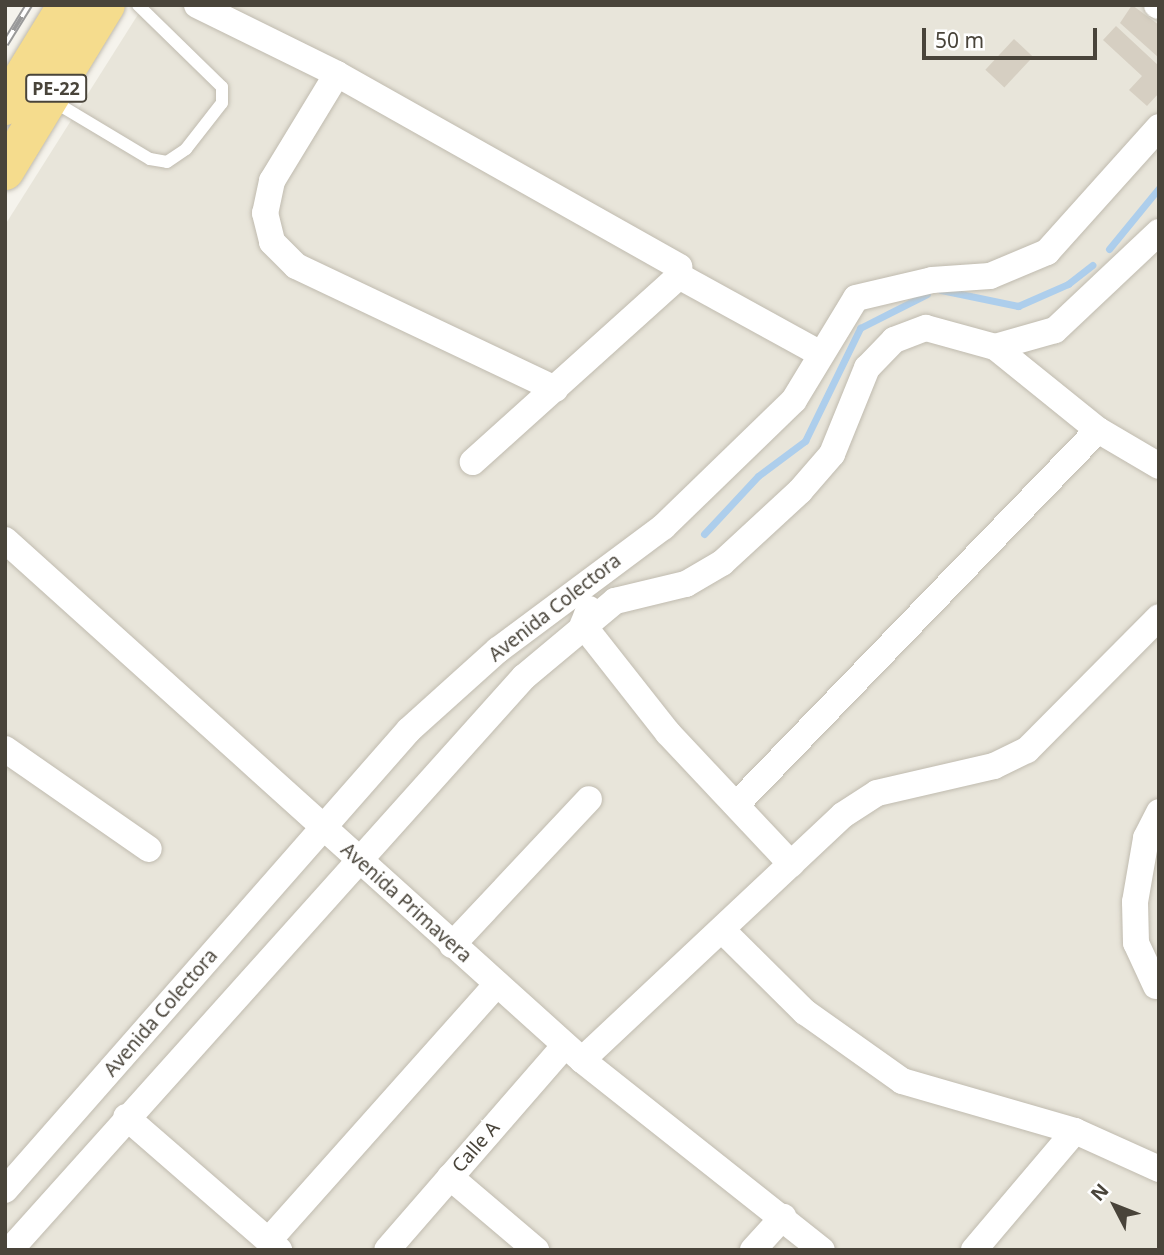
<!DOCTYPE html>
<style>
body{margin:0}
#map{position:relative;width:1164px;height:1255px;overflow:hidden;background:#f5f3ec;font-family:"Noto Sans",sans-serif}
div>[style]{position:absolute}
.residential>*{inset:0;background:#e8e5da}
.stream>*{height:7px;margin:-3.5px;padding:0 3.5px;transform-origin:3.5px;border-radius:3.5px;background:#adceec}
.building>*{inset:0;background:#d6cfc2;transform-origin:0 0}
.roads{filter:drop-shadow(0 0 2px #c0bbaf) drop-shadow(0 0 2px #c0bbaf)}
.service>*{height:12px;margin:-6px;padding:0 6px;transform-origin:6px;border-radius:6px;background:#fff}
.minor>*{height:26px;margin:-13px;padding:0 13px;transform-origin:13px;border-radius:13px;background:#fff}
.trunk>*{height:38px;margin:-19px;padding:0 19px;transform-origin:19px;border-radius:19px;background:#f5dc8d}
.rail>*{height:8px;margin-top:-4px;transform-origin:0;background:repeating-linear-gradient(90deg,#fff 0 16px,#999 0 32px);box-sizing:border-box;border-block:2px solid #999}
span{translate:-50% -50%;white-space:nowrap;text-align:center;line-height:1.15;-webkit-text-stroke:5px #fff;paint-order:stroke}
.shield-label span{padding:2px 5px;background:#fff;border:2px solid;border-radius:5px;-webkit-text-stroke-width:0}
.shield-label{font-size:18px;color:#49443a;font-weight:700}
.street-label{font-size:19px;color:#49443a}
.frame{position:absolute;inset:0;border:7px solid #49443a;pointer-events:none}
.north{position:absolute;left:1080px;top:1171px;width:70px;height:70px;-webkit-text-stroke:5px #fff;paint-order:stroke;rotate:312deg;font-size:19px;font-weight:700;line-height:28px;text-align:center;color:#49443a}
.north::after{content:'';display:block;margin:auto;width:24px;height:32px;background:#49443a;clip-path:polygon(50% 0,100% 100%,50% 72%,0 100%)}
.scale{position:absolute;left:922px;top:28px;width:175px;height:32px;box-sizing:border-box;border:4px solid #49443a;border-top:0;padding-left:9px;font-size:21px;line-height:24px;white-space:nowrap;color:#49443a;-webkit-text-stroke:5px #fff;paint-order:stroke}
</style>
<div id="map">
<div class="residential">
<i style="clip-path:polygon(144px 5px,1159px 5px,1159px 1250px,5px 1250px,5px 225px)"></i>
</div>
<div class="stream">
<i style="left:1109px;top:249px;width:79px;rotate:-50.7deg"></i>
<i style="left:941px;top:290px;width:79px;rotate:11.7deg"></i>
<i style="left:1018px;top:306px;width:55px;rotate:-23.7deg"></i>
<i style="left:1068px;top:284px;width:31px;rotate:-38deg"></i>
<i style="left:704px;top:534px;width:79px;rotate:-47deg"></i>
<i style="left:758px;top:476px;width:59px;rotate:-36.7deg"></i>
<i style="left:805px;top:441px;width:126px;rotate:-64deg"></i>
<i style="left:860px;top:328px;width:75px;rotate:-26.9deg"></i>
</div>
<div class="building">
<i style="clip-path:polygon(1132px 5px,1159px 25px,1159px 58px,1120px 23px)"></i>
<i style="clip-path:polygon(1116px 26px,1159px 66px,1159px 93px,1147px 106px,1129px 90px,1142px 76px,1103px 40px)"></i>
<i style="left:1014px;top:39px;width:26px;height:42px;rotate:43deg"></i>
</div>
<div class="roads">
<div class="service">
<i style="left:53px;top:101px;width:113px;rotate:30.9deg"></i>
<i style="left:150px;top:159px;width:17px;rotate:10deg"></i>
<i style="left:167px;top:162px;width:23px;rotate:-34deg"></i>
<i style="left:186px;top:149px;width:58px;rotate:-52deg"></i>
<i style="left:222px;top:103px;width:16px;rotate:-90deg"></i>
<i style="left:222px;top:87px;width:117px;rotate:-135.7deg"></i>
</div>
<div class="minor">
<i style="left:197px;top:5px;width:156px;rotate:26.2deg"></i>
<i style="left:337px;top:74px;width:393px;rotate:29.4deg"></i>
<i style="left:679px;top:267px;width:11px;rotate:100deg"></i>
<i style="left:677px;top:278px;width:275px;rotate:138deg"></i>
<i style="left:1157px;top:5px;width:2px;rotate:27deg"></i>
<i style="left:337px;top:74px;width:125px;rotate:121.3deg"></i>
<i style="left:272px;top:181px;width:33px;rotate:102deg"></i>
<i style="left:265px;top:213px;width:30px;rotate:76deg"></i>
<i style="left:272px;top:242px;width:34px;rotate:45deg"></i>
<i style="left:296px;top:266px;width:287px;rotate:25.4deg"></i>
<i style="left:679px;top:276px;width:160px;rotate:28.8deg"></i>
<i style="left:995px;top:347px;width:132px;rotate:38.9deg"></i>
<i style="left:1098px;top:430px;width:71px;rotate:30.5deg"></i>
<i style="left:5px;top:540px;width:777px;rotate:42.03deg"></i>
<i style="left:582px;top:1060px;width:306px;rotate:38.4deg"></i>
<i style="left:589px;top:609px;width:17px;rotate:111deg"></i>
<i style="left:583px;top:625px;width:137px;rotate:51.8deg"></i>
<i style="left:668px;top:733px;width:180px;rotate:46.8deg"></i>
<i style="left:5px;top:749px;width:175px;rotate:34.8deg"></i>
<i style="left:736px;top:805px;width:521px;rotate:-46.01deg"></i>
<i style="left:722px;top:930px;width:117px;rotate:44.7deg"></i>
<i style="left:805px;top:1012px;width:119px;rotate:35.4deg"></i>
<i style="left:902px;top:1081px;width:180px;rotate:16.1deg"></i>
<i style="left:1075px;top:1131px;width:92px;rotate:24.3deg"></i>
<i style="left:452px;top:945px;width:200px;rotate:-46.8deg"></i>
<i style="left:1156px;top:986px;width:47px;rotate:-114.9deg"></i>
<i style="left:1136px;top:943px;width:41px;rotate:-91.4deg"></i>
<i style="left:1135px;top:902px;width:65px;rotate:-80.2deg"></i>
<i style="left:1146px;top:838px;width:29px;rotate:-63deg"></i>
<i style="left:582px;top:1060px;width:358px;rotate:-43.2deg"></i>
<i style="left:843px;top:815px;width:40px;rotate:-32.9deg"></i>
<i style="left:877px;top:793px;width:120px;rotate:-13deg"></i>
<i style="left:994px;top:766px;width:37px;rotate:-26deg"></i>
<i style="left:1027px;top:750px;width:187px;rotate:-45.2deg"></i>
<i style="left:126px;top:1117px;width:203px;rotate:41deg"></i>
<i style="left:450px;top:1177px;width:113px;rotate:40.3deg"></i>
<i style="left:5px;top:1190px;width:612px;rotate:-48.71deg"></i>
<i style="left:409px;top:730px;width:120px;rotate:-42deg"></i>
<i style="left:498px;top:650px;width:206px;rotate:-36.7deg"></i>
<i style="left:663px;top:527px;width:182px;rotate:-44.1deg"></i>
<i style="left:794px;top:400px;width:119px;rotate:-58.7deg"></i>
<i style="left:856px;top:298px;width:78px;rotate:-13.3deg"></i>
<i style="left:932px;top:280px;width:58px;rotate:-3.9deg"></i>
<i style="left:990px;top:276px;width:62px;rotate:-22.8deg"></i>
<i style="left:1047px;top:252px;width:168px;rotate:-48.1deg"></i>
<i style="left:269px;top:1240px;width:343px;rotate:-48.3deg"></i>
<i style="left:10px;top:1250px;width:770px;rotate:-48.11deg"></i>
<i style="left:524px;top:677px;width:119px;rotate:-39.9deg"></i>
<i style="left:615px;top:601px;width:73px;rotate:-13.5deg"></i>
<i style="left:686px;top:584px;width:42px;rotate:-30.3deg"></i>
<i style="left:722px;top:563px;width:106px;rotate:-42.7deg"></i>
<i style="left:800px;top:491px;width:49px;rotate:-49.1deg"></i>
<i style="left:832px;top:454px;width:93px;rotate:-67.9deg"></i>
<i style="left:867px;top:368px;width:39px;rotate:-46deg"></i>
<i style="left:894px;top:340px;width:34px;rotate:-21deg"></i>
<i style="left:926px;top:328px;width:72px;rotate:15.4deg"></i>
<i style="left:995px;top:347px;width:62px;rotate:-15.8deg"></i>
<i style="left:1055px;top:330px;width:143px;rotate:-43.3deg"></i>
<i style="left:387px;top:1250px;width:271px;rotate:-49deg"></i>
<i style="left:753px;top:1250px;width:45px;rotate:-47.7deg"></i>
<i style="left:974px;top:1250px;width:156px;rotate:-49.7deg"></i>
</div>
<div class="trunk">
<i style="left:5px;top:106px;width:119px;rotate:-58.5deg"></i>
<i style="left:5px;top:171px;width:194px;rotate:-58.7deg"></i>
</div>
</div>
<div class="rail">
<i style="left:5px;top:44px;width:46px;rotate:-58.4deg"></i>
</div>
<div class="shield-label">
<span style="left:56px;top:88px">PE-22</span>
</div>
<div class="street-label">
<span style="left:555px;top:608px;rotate:-38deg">Avenida Colectora</span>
<span style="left:406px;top:903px;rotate:42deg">Avenida Primavera</span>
<span style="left:161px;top:1013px;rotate:-49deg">Avenida Colectora</span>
<span style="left:476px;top:1147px;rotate:-49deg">Calle A</span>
</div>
<div class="frame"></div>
<div class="north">N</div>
<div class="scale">50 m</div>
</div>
